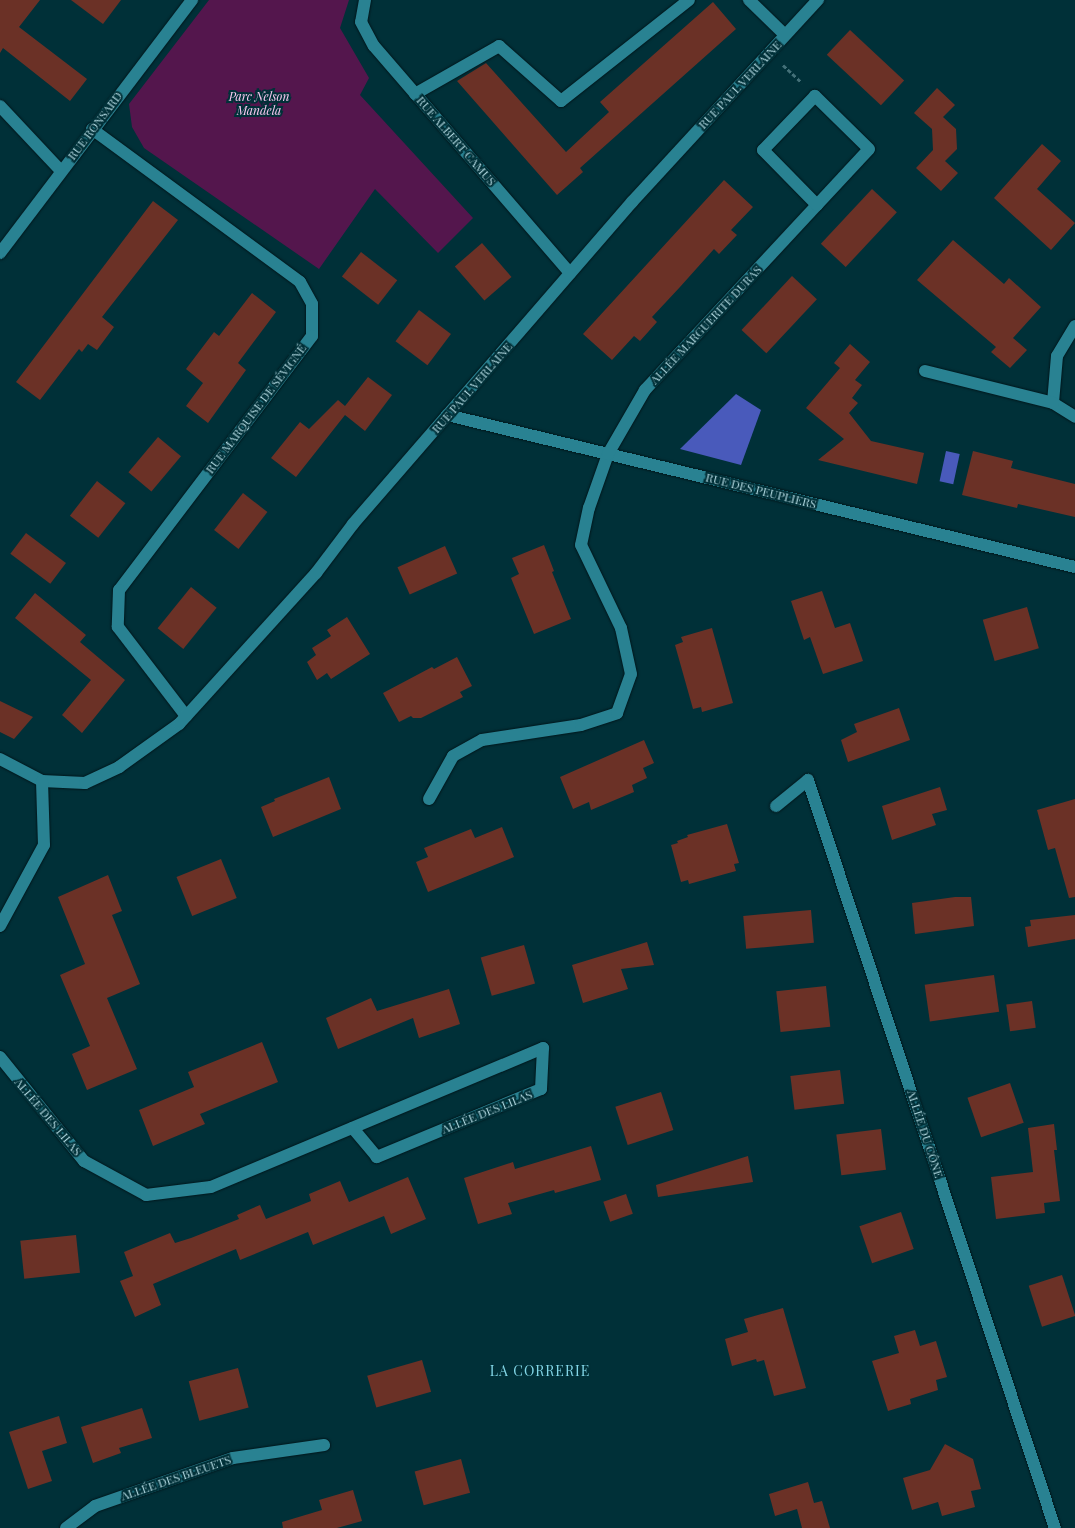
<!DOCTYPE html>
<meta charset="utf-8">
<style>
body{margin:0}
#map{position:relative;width:1075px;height:1528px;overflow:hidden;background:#003038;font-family:"Playfair Display",serif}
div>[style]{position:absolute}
.green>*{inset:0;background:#54164d}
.water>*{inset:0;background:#495abb;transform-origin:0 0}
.building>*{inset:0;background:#6b3126;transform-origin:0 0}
.path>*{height:3px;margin-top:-1.5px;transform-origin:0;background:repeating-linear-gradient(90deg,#437078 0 4px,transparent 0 6.5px)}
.roads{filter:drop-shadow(0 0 1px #00161b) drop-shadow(0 0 1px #00161b)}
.lane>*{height:12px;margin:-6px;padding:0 6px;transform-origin:6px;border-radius:6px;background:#298292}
.street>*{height:12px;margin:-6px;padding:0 6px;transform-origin:6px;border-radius:6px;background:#298292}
span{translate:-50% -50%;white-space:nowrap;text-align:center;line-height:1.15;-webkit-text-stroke:4px #003038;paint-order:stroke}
.street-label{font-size:12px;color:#b4dbe3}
.park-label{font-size:12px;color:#facaf1;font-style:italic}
.neighbourhood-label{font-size:14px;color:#82d6e7;letter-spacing:1px}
</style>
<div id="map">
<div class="green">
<i style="clip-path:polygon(209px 0,349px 0,340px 28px,369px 78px,360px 95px,473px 218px,438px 253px,375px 189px,319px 269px,144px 148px,132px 127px,129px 104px)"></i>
</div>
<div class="water">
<i style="clip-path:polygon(736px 394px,761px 410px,741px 465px,680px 449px)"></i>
<i style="left:946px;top:451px;width:14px;height:31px;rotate:12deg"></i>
</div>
<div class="building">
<i style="clip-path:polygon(0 0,40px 0,19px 27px,87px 79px,70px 101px,3px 48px,0 53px)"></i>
<i style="clip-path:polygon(71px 0,121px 0,103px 24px)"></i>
<i style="clip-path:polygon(713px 2px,736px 29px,580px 168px,583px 172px,557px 195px,457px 81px,486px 63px,566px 152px,609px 112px,600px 102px)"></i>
<i style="left:850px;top:30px;width:74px;height:34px;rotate:43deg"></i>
<i style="clip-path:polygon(937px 88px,955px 105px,943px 117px,956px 129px,957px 149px,945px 161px,958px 173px,941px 191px,916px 168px,933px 150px,932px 129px,914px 113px)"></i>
<i style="clip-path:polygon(1042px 144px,1061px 161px,1037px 189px,1075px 223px,1051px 250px,994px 198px)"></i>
<i style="clip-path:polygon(724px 180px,753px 207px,731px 230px,737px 235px,719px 254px,714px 249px,680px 287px,652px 317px,657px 322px,640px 341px,634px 336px,612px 360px,583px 334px)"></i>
<i style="left:872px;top:189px;width:34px;height:75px;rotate:43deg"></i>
<i style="clip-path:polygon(153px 201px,178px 220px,102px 317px,114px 327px,97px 350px,88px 344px,82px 352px,79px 349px,40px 400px,16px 382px)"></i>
<i style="clip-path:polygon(953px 240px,1004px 284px,1009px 278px,1041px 307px,1013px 338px,1027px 350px,1010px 368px,991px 352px,996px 347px,917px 280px)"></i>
<i style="left:482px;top:243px;width:45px;height:36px;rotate:49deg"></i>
<i style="left:361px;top:252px;width:46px;height:31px;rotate:38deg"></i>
<i style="left:792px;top:276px;width:34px;height:74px;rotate:43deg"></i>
<i style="clip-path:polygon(252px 293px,276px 312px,238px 363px,246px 370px,208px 423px,186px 406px,203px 383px,186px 369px,214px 332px,219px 336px)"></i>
<i style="left:419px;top:310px;width:40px;height:39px;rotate:37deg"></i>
<i style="clip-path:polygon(850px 344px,870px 362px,855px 380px,862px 385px,852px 398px,858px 403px,849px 413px,871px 441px,924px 453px,917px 484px,818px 460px,844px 439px,806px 408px,840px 368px,834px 363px)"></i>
<i style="clip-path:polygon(368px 377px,392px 395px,365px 431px,345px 415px,296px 477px,271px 458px,300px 422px,309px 429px,338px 400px,345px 406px)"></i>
<i style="left:158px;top:437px;width:30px;height:46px;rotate:40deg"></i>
<i style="clip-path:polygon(973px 451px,1013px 461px,1011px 468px,1075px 484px,1075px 517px,1018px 504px,1017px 508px,962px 495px)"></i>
<i style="left:97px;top:481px;width:36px;height:44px;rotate:38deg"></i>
<i style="left:243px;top:493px;width:31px;height:47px;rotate:38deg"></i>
<i style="left:26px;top:533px;width:50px;height:26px;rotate:37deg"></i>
<i style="clip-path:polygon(544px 545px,554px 571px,552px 572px,571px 619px,534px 634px,511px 578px,519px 574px,512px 558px)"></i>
<i style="left:445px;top:546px;width:30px;height:52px;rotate:66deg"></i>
<i style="left:191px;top:587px;width:33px;height:53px;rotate:39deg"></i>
<i style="clip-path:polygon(822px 591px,835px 628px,850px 623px,863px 661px,823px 674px,810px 637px,804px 640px,791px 601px)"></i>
<i style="clip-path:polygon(35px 593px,86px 635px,80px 642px,125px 680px,82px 733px,62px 715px,91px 680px,15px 618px)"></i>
<i style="left:1027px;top:607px;width:43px;height:46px;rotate:74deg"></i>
<i style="clip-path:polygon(347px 617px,370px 654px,331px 679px,327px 673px,317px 680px,307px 662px,316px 655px,312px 648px,331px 636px,327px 630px)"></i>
<i style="clip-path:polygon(712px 628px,733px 703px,702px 712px,701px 707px,693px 709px,675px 645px,683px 642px,681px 637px)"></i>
<i style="clip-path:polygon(457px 657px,472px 686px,460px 692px,463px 697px,421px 718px,413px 718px,411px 716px,399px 722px,383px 693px,432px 667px,434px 669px)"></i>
<i style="clip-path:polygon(0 701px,33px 717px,14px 739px,0 732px)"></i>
<i style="clip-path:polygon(899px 708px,910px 740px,848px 762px,841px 740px,857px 732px,854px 724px)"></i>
<i style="clip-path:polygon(644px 740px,654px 763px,643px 768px,647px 778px,632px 785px,634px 792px,591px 810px,589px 802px,573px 809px,560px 777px)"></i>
<i style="clip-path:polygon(329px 777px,341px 809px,273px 837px,261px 807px,275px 801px,274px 799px)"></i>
<i style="clip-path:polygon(940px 787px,947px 810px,932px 814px,936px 825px,892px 840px,882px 806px)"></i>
<i style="clip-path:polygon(1075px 799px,1075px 897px,1069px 898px,1055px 848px,1048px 850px,1037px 810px)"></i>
<i style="clip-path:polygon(727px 824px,739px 863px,734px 864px,736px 871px,689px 884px,688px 880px,681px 882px,671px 845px,678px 843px,677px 841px,688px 837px,687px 835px)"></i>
<i style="clip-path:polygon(502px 827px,514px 857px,428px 892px,416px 862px,428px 857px,424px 848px,471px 829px,475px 838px)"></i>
<i style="left:221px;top:859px;width:42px;height:48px;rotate:68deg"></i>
<i style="clip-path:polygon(108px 875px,122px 911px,112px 915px,140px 984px,107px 998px,137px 1069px,87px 1090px,72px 1054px,90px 1046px,60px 975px,85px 964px,58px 897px)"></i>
<i style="clip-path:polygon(955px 897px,971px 897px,974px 926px,915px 934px,912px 903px)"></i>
<i style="left:811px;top:910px;width:33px;height:68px;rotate:85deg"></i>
<i style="clip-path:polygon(1075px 915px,1075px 939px,1028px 947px,1025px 927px,1031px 926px,1030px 920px)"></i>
<i style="clip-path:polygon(647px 942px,654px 965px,621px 969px,628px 989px,583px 1003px,572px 965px)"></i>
<i style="left:524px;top:945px;width:40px;height:45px;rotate:74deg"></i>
<i style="left:994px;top:975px;width:37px;height:70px;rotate:82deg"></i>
<i style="left:826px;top:986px;width:41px;height:50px;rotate:84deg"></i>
<i style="clip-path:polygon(449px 989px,460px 1024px,419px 1038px,413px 1018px,338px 1049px,326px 1018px,371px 998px,377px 1011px)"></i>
<i style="left:1032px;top:1001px;width:27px;height:26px;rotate:82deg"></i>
<i style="clip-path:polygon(262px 1042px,278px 1082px,200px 1114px,205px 1124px,153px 1146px,139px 1110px,194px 1087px,188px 1072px)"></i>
<i style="left:840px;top:1070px;width:34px;height:50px;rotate:83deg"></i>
<i style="left:1010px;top:1083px;width:42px;height:45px;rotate:71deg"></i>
<i style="left:661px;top:1092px;width:40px;height:48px;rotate:72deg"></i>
<i style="clip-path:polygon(1054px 1124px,1057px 1150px,1054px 1150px,1060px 1201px,1044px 1203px,1045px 1213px,996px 1219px,991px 1177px,1033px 1172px,1028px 1128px)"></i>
<i style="left:881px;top:1129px;width:41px;height:45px;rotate:83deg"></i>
<i style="clip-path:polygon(591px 1146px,601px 1180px,555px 1193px,554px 1190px,508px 1203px,512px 1214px,478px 1224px,464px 1178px,513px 1162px,515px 1169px)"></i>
<i style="clip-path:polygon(748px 1156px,753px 1182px,658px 1197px,656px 1185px)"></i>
<i style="clip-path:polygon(408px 1177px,426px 1219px,391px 1234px,384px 1216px,313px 1245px,308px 1232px,240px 1260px,236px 1249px,153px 1284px,161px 1305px,135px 1317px,120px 1281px,133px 1276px,124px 1252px,170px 1233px,175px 1243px,191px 1238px,239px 1219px,237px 1215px,260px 1205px,266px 1219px,311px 1201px,309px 1194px,340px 1181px,349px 1202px)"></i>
<i style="left:626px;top:1194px;width:21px;height:24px;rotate:71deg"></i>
<i style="left:901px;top:1212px;width:39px;height:44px;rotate:71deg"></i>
<i style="left:76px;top:1235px;width:38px;height:56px;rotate:84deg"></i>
<i style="left:1062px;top:1275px;width:43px;height:35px;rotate:72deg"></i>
<i style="clip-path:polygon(783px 1308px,806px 1388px,774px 1396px,764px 1360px,757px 1362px,756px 1359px,732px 1366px,725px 1339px,748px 1332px,744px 1319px)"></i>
<i style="clip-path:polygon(915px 1330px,920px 1346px,936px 1341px,947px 1377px,936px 1380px,938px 1390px,910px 1399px,911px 1404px,888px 1411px,872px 1361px,899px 1353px,894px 1336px)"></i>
<i style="left:422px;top:1360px;width:33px;height:57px;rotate:74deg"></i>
<i style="left:238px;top:1368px;width:41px;height:51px;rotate:75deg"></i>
<i style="clip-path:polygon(142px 1408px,152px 1438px,119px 1448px,121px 1453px,93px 1463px,81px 1427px)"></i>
<i style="clip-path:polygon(59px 1416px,67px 1443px,42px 1451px,52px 1481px,28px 1489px,9px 1432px)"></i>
<i style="clip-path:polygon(945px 1444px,973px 1459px,981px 1489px,971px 1491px,975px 1507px,942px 1516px,938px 1502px,912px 1510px,903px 1478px,930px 1470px)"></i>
<i style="left:461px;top:1459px;width:35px;height:48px;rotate:75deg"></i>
<i style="clip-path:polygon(808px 1482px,814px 1503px,822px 1501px,830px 1528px,802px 1528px,797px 1509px,775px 1516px,769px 1494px)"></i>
<i style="clip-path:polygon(353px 1490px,362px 1521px,337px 1528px,283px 1528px,282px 1522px,322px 1510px,319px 1500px)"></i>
</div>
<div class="path">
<i style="left:783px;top:65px;width:26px;rotate:43deg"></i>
</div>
<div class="roads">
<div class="lane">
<i style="left:749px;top:0;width:50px;rotate:44.2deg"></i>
<i style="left:415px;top:94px;width:97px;rotate:-29.7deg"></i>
<i style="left:499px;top:46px;width:83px;rotate:41.6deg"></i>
<i style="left:561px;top:101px;width:163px;rotate:-38.3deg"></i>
</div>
<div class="street">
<i style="left:365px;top:0;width:22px;rotate:100deg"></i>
<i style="left:361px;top:22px;width:27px;rotate:62deg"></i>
<i style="left:374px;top:46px;width:300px;rotate:49.2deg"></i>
<i style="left:0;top:106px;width:89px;rotate:46.8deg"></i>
<i style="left:92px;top:129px;width:258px;rotate:36.3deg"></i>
<i style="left:300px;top:282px;width:25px;rotate:61deg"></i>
<i style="left:312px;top:304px;width:32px;rotate:90deg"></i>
<i style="left:312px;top:336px;width:319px;rotate:127.2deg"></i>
<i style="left:119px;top:590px;width:37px;rotate:92deg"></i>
<i style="left:118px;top:627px;width:112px;rotate:52.6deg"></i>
<i style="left:0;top:253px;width:318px;rotate:-52.8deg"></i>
<i style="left:1075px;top:326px;width:35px;rotate:121deg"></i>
<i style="left:1057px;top:356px;width:47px;rotate:94.9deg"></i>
<i style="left:1053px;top:403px;width:26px;rotate:32deg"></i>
<i style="left:925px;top:371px;width:132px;rotate:14deg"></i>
<i style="left:447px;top:415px;width:646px;rotate:13.61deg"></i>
<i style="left:0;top:759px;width:47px;rotate:27.6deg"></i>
<i style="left:42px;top:781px;width:43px;rotate:2.7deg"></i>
<i style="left:85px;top:783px;width:38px;rotate:-25deg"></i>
<i style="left:119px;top:767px;width:74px;rotate:-35.6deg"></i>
<i style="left:179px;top:724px;width:204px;rotate:-47.8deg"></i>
<i style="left:316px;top:573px;width:61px;rotate:-52.9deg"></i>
<i style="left:353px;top:524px;width:426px;rotate:-49.1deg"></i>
<i style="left:632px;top:202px;width:275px;rotate:-47.4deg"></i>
<i style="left:429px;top:799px;width:49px;rotate:-60.8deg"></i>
<i style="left:453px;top:756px;width:33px;rotate:-29deg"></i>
<i style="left:482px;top:740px;width:100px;rotate:-8.6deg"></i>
<i style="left:581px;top:725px;width:38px;rotate:-18deg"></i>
<i style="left:617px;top:713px;width:41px;rotate:-70.3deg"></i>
<i style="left:631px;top:674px;width:47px;rotate:-102.3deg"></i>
<i style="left:621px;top:628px;width:92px;rotate:-115.7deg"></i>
<i style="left:581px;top:545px;width:38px;rotate:-78deg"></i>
<i style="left:589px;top:508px;width:57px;rotate:-70.6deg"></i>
<i style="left:608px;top:454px;width:74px;rotate:-60deg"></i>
<i style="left:645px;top:390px;width:253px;rotate:-47.1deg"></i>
<i style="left:817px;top:205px;width:76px;rotate:-47.1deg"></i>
<i style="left:869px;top:149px;width:76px;rotate:-135.5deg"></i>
<i style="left:815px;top:96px;width:75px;rotate:133.9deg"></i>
<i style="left:763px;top:150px;width:77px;rotate:45.5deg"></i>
<i style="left:776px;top:806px;width:41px;rotate:-39.1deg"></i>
<i style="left:808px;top:780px;width:788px;rotate:71.73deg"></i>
<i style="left:0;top:926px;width:92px;rotate:-61.5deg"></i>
<i style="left:44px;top:845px;width:64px;rotate:-91.8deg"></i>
<i style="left:0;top:1057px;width:134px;rotate:51.1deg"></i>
<i style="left:84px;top:1161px;width:71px;rotate:28.7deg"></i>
<i style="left:146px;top:1195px;width:65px;rotate:-7deg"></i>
<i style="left:211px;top:1187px;width:360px;rotate:-22.7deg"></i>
<i style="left:543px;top:1048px;width:41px;rotate:92.8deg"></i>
<i style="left:541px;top:1089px;width:178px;rotate:157.5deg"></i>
<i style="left:377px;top:1157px;width:38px;rotate:-130deg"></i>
<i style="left:66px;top:1528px;width:36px;rotate:-37deg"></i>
<i style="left:95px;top:1506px;width:146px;rotate:-19.2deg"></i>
<i style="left:233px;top:1458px;width:92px;rotate:-8.1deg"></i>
</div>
</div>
<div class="street-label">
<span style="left:740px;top:85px;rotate:-47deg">RUE PAUL VERLAINE</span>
<span style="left:95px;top:126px;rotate:-53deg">RUE RONSARD</span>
<span style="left:456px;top:141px;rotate:49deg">RUE ALBERT CAMUS</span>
<span style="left:706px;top:325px;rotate:-47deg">ALLÉE MARGUERITE DURAS</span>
<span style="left:472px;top:388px;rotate:-49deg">RUE PAUL VERLAINE</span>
<span style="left:256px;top:409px;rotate:-53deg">RUE MARQUISE DE SÉVIGNÉ</span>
<span style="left:761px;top:491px;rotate:14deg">RUE DES PEUPLIERS</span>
<span style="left:487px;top:1112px;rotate:-22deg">ALLÉE DES LILAS</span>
<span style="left:48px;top:1117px;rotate:50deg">ALLÉE DES LILAS</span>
<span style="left:925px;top:1134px;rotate:72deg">ALLÉE DU CÔNE</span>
<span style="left:176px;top:1478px;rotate:-19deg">ALLÉE DES BLEUETS</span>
</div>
<div class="park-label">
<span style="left:259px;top:104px">Parc Nelson<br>Mandela</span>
</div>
<div class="neighbourhood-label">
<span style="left:540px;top:1371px">LA CORRERIE</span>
</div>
</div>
